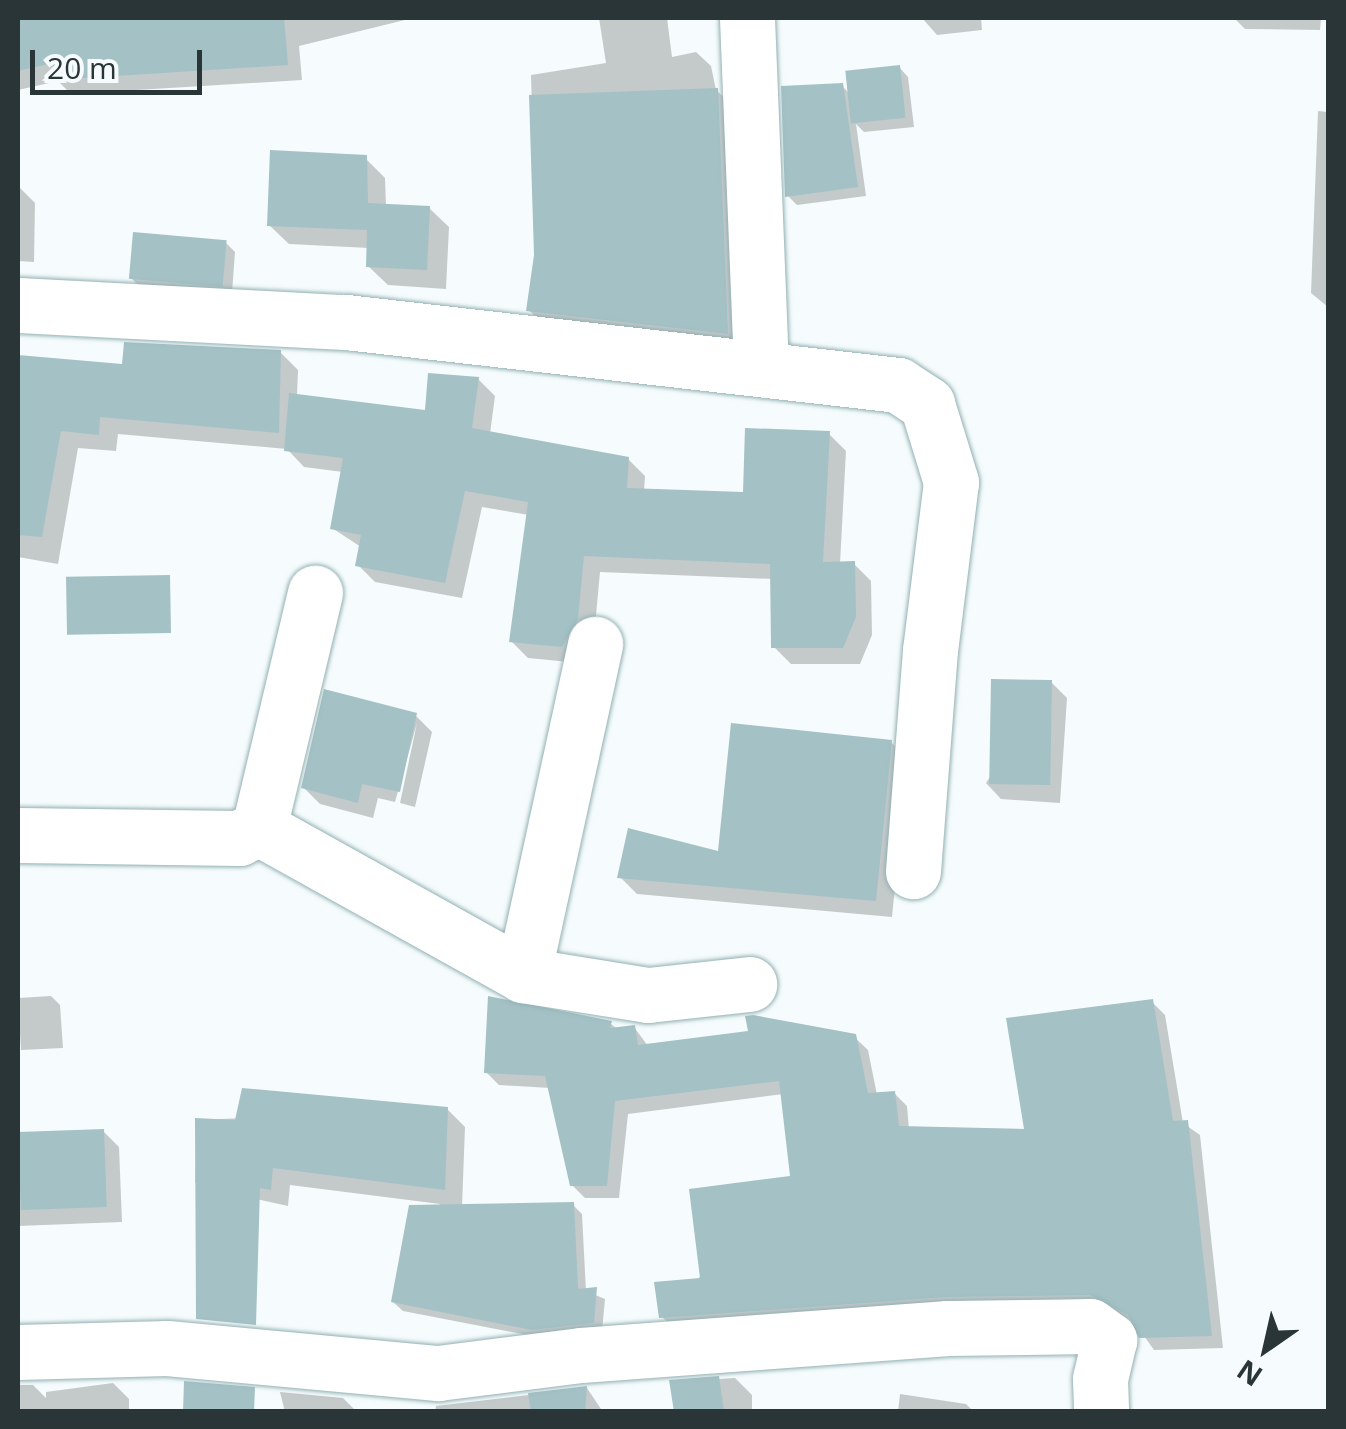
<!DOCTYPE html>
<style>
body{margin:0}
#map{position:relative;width:1346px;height:1429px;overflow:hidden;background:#f6fcfd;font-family:"Open Sans",sans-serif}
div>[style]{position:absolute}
.shadow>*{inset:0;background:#0003}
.building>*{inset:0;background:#a4c1c5;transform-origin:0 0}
.roads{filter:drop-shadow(0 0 2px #92b0b3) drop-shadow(0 0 2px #92b0b3)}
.minor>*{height:55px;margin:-27.5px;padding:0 27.5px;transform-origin:27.5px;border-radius:27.5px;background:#fff}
span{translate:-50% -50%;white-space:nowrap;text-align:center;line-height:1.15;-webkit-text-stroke:10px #f6fcfd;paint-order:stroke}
.frame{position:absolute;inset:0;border:20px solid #293537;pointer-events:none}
.north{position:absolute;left:1216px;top:1299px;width:100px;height:100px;-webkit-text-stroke:8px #f6fcfd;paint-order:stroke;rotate:214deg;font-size:28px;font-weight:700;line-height:40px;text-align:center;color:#293537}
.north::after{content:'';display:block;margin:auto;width:35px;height:45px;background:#293537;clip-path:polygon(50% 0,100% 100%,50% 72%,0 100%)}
.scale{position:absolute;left:30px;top:50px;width:172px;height:45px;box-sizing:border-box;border:5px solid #293537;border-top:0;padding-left:12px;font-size:30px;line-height:35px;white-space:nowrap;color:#293537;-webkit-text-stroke:8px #f6fcfd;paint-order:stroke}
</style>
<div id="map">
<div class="shadow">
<i style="clip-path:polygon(18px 18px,413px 18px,299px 46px,302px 80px,71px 94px,58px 81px,18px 90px)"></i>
<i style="clip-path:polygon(599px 18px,667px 18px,672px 57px,696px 52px,711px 66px,716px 90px,732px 105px,741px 347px,543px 325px,529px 310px,536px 255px,531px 75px,606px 63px)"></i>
<i style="clip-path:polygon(922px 18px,981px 18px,982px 30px,937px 35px)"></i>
<i style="clip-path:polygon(1234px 18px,1321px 18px,1320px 30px,1245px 29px)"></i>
<i style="clip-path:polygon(899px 67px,908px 77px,914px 127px,864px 132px,856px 124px,866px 196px,797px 205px,788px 196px,842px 86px,851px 95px)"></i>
<i style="clip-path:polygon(1318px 111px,1328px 112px,1328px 307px,1311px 293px)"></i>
<i style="clip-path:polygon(365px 158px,385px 178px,386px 206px,429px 208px,449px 227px,446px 289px,388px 285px,368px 266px,369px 248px,289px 244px,269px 225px)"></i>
<i style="clip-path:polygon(18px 186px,35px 203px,34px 262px,18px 261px)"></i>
<i style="clip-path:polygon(226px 243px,235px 252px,232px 293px,141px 288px,132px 279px)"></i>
<i style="clip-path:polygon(280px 352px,298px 370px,297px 396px,428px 412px,478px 379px,495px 396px,490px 434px,628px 459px,645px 476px,644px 491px,746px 495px,829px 434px,846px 451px,840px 564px,854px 564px,871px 581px,872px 635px,860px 664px,791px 664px,774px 647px,773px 579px,600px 572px,594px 637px,580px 663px,528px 658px,511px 641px,529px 515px,482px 507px,462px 598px,375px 582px,358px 565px,361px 547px,332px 528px,343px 472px,304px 467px,287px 449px,118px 434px,116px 451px,78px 448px,58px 564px,18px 557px,18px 357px,124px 367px)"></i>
<i style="clip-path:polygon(1051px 682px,1067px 698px,1060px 803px,1001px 799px,986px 783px)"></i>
<i style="clip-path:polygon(416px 716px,432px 732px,415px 807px,400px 803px,417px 723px,395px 802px,378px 798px,373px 818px,320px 804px,303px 787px)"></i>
<i style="clip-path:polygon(891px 742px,908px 759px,892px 917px,637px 894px,620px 877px,720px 855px)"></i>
<i style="clip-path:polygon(51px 996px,60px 1005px,63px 1048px,21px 1050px,18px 998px)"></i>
<i style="clip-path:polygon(1152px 1002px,1165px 1015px,1183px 1123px,1200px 1135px,1223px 1348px,1154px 1350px,1134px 1322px,1105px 1307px,675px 1330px,662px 1317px,793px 1178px,783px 1094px,628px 1114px,619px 1198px,585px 1198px,572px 1185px,550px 1088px,499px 1085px,486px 1072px,610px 1023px,617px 1029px,634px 1027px,648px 1046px,854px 1037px,868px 1050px,877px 1095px,894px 1093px,907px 1106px,909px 1129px,1027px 1131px)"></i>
<i style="clip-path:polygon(447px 1109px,465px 1127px,462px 1207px,573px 1205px,582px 1214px,586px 1291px,605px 1299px,602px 1331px,543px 1338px,403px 1311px,393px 1302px,440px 1204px,290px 1185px,288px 1206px,243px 1196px,213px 1200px,195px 1182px,198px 1120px)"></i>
<i style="clip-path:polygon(103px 1131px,119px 1147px,122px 1222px,18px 1226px,18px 1137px)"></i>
<i style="clip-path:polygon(735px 1378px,752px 1395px,752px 1412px,677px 1412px,672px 1382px)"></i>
<i style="clip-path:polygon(113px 1383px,129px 1399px,129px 1412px,18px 1412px,18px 1385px,33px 1385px,46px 1398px,46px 1392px)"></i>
<i style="clip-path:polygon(587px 1388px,603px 1412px,435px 1412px,436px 1406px)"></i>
<i style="clip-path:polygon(280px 1392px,343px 1398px,357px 1412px,285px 1412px)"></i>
<i style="clip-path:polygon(900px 1394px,966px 1404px,974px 1412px,898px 1412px)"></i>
</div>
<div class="building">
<i style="clip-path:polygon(18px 18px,284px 18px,288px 65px,53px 80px,53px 63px,18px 71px)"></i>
<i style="left:900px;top:65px;width:53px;height:55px;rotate:84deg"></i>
<i style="clip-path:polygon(843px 83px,858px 187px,785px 197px,781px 86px)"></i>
<i style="clip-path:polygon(718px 88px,728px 334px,526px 311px,534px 255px,529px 95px)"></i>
<i style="clip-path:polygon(270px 150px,367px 155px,368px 203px,430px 206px,427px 270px,366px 267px,367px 230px,267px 226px)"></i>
<i style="left:133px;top:232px;width:94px;height:47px;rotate:5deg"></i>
<i style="clip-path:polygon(124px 342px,281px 350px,279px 433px,100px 417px,99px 435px,61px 431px,42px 537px,18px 535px,18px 355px,122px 364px)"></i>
<i style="clip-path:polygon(428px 373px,479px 377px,472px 428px,629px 457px,627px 488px,743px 492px,745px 428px,830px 431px,823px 562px,855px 561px,856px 617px,843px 648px,771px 648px,770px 564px,584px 556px,578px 619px,562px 647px,509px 642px,528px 502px,465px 491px,445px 583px,355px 566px,361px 535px,330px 529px,343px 458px,284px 451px,289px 393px,425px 410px)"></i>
<i style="left:170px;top:575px;width:58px;height:104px;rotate:89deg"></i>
<i style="left:991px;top:679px;width:61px;height:105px;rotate:1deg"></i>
<i style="clip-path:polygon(324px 689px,417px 713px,400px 792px,362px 784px,358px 803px,301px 788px)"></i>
<i style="clip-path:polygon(731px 723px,892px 740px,876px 901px,617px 878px,628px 828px,718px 851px)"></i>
<i style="clip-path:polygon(488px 996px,612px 1021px,610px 1028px,635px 1025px,638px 1045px,748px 1031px,745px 1016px,753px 1015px,856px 1034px,868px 1093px,895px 1091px,899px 1126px,1024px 1129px,1006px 1018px,1153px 999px,1173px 1121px,1188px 1120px,1212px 1336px,1139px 1338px,1128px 1315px,1090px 1295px,946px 1297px,659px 1318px,654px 1282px,700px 1278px,689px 1189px,790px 1176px,779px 1081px,615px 1101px,607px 1186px,570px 1186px,545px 1076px,484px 1073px)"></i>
<i style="clip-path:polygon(242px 1088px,448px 1107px,445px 1190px,273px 1168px,271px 1190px,260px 1188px,256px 1325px,196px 1319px,195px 1118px,235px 1120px)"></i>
<i style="left:104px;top:1129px;width:78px;height:86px;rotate:88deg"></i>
<i style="clip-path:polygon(574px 1202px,578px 1289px,597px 1287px,594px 1323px,532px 1330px,391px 1302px,409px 1205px)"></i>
<i style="clip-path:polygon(719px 1376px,724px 1412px,674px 1412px,669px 1380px)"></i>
<i style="clip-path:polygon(184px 1381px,255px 1387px,254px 1412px,183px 1412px)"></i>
<i style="clip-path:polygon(587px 1386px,585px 1412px,531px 1412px,528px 1393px)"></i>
</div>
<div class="roads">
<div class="minor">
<i style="left:747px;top:18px;width:351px;rotate:87.7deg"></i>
<i style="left:18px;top:305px;width:328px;rotate:3deg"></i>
<i style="left:346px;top:322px;width:556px;rotate:6.51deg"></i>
<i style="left:898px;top:385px;width:35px;rotate:33deg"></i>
<i style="left:927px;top:404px;width:82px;rotate:72.9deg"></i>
<i style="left:951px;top:482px;width:169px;rotate:97.1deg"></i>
<i style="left:930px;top:650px;width:222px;rotate:94.4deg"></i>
<i style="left:259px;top:828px;width:302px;rotate:29.1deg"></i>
<i style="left:523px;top:975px;width:127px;rotate:9.1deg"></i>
<i style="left:648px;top:995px;width:102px;rotate:-6.2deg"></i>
<i style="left:18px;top:835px;width:221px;rotate:0.8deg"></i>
<i style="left:239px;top:838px;width:22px;rotate:-27deg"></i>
<i style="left:259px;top:828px;width:242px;rotate:-76.6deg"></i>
<i style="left:523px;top:975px;width:339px;rotate:-77.7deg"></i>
<i style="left:18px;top:1352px;width:149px;rotate:-1.5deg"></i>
<i style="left:167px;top:1348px;width:272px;rotate:5.3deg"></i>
<i style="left:438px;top:1373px;width:144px;rotate:-7.2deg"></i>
<i style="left:581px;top:1355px;width:368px;rotate:-4.2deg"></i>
<i style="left:948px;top:1328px;width:142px;rotate:-0.8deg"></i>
<i style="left:1090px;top:1326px;width:24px;rotate:36deg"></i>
<i style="left:1109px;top:1340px;width:40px;rotate:103deg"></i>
<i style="left:1100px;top:1379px;width:33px;rotate:88deg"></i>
</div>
</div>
<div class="frame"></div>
<div class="north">N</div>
<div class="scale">20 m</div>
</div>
